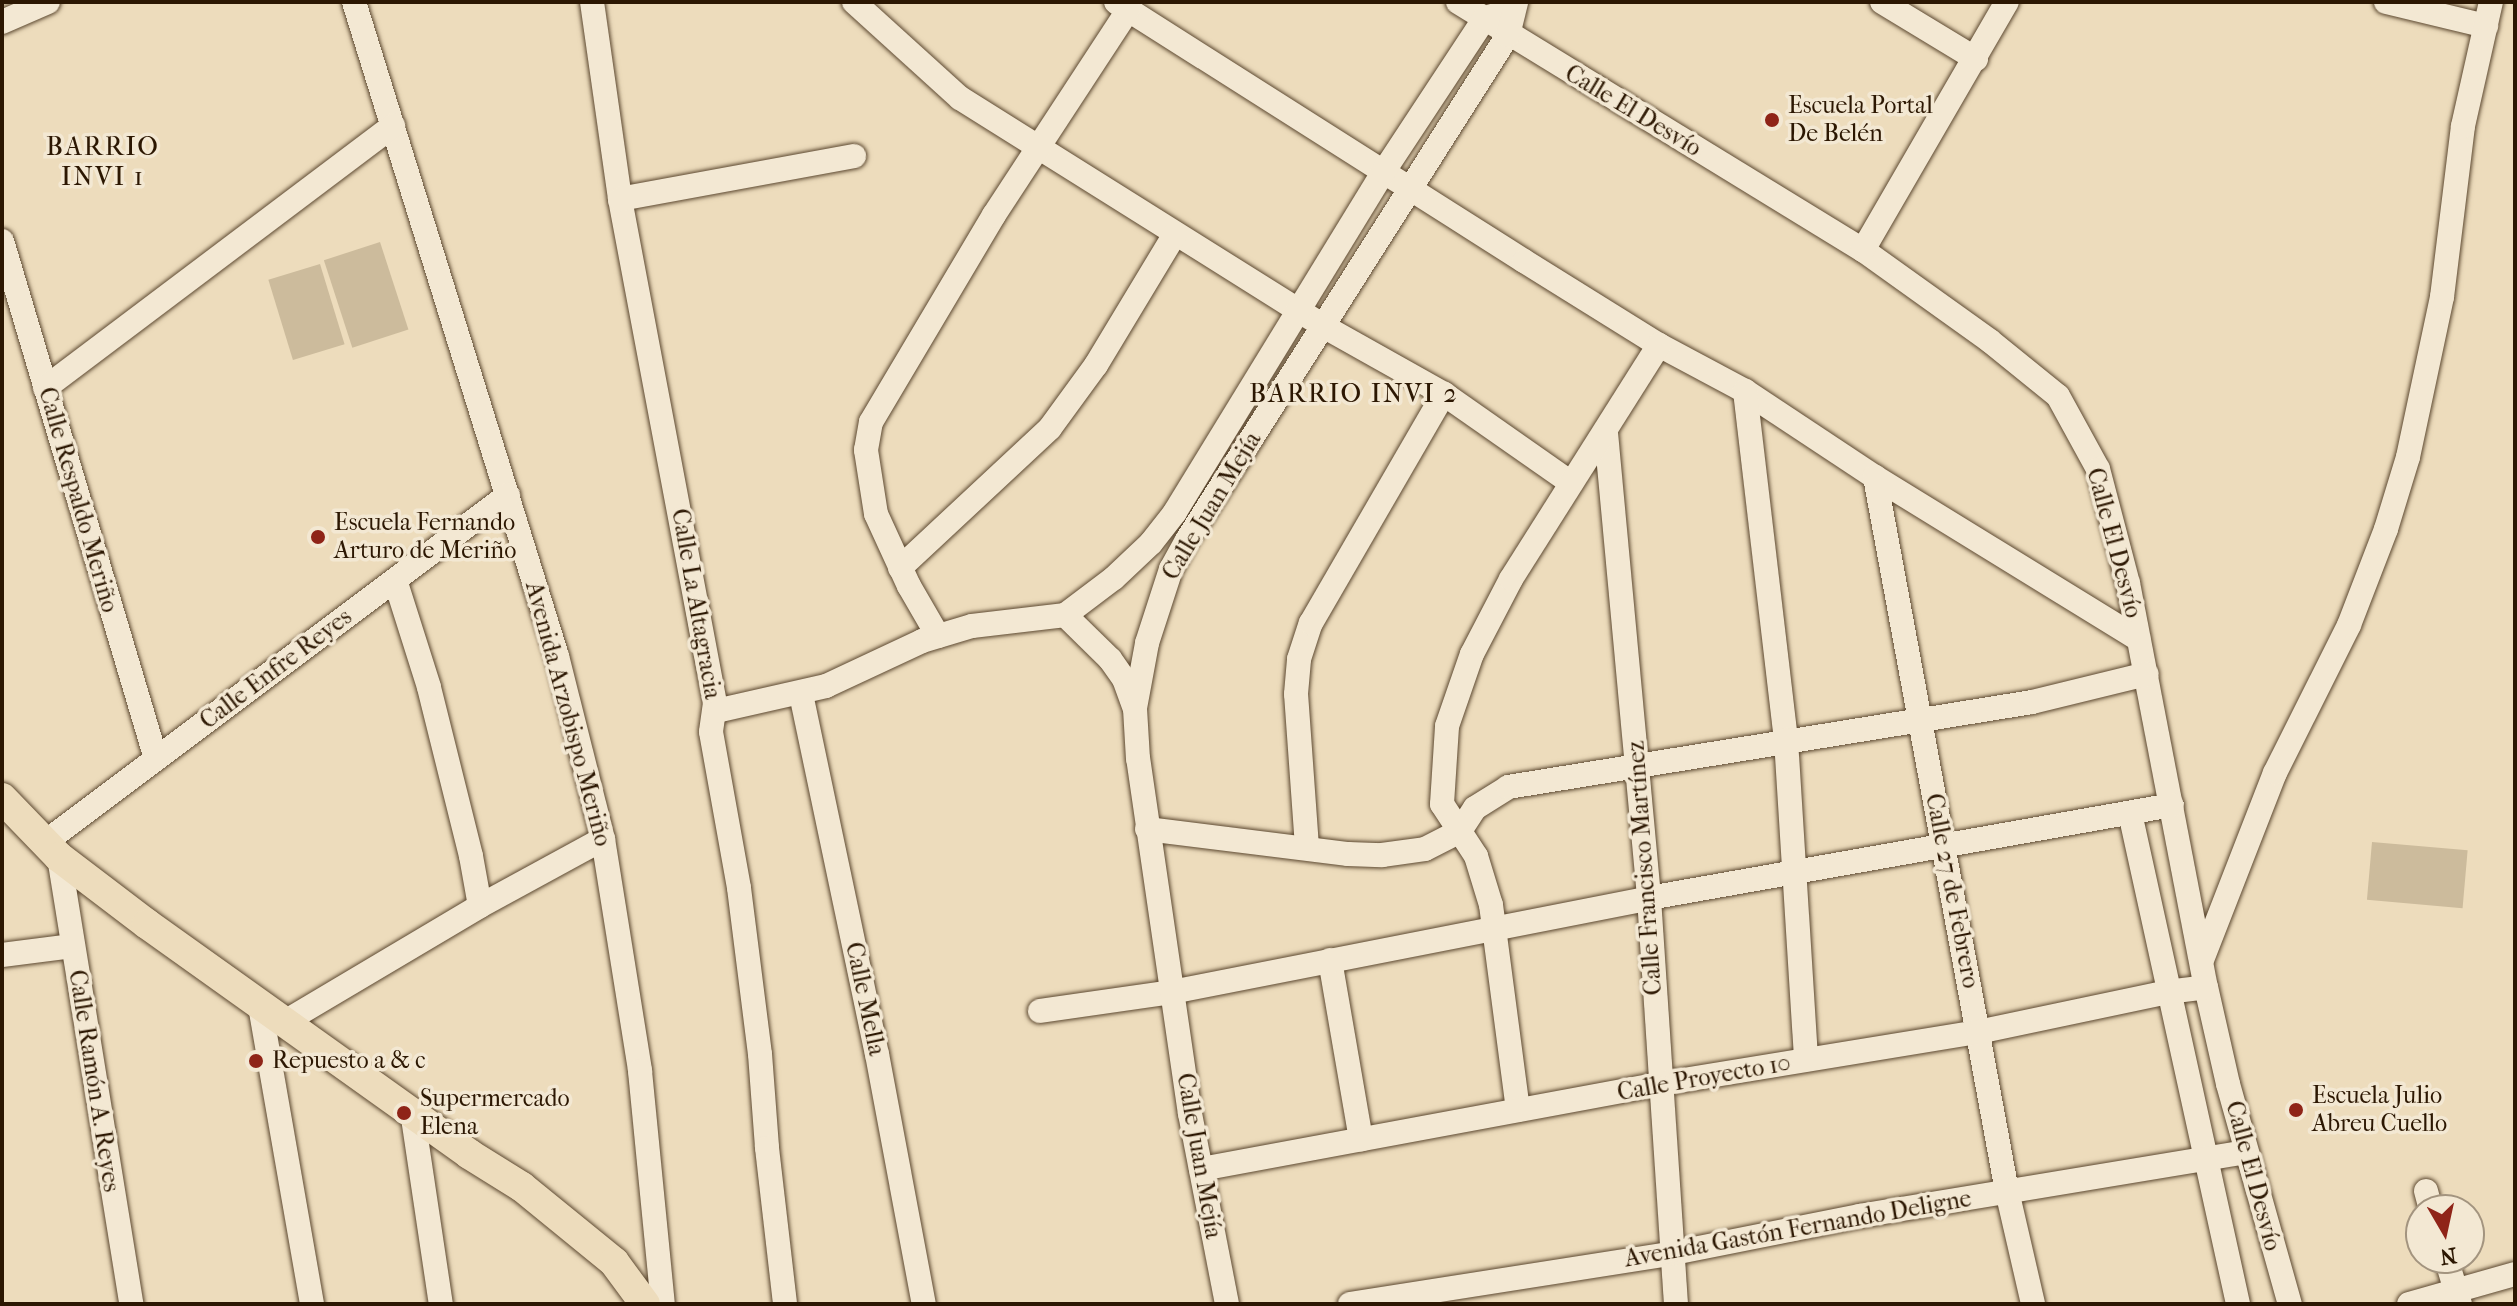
<!DOCTYPE html>
<meta charset="utf-8">
<style>
body{margin:0}
#map{position:relative;width:2517px;height:1306px;overflow:hidden;background:#eddcbc;font-family:"IM FELL French Canon",serif}
div>[style]{position:absolute}
.green>*{inset:0;background:#ccbb9c;transform-origin:0 0}
.roads{filter:drop-shadow(0 0 2px #5c4830) drop-shadow(0 0 2px #5c4830)}
.minor>*{height:24px;margin:-12px;padding:0 12px;transform-origin:12px;border-radius:12px;background:#f3e8d3}
.major>*{height:30px;margin:-15px;padding:0 15px;transform-origin:15px;border-radius:15px;background:#eddcbc}
.dots>*{width:22px;height:22px;translate:-50% -50%;box-sizing:border-box;border:4px solid #f3e8d3;border-radius:50%}
span{translate:-50% -50%;white-space:nowrap;text-align:center;line-height:1.15;-webkit-text-stroke:7px #f3e8d3;paint-order:stroke}
.poi-label{font-size:24px;color:#2c1702}
.left{translate:0 -50%;text-align:left}
.street-label{font-size:24px;color:#2c1702}
.neighbourhood-label{font-size:26px;color:#2c1702;letter-spacing:2px}
.frame{position:absolute;inset:0;border:4px solid #2c1702;pointer-events:none}
.north{position:absolute;left:2405px;top:1194px;width:80px;height:80px;box-sizing:border-box;background:#f3e8d3;border:2px solid #a3947f;border-radius:50%;rotate:171deg;font-size:22px;font-weight:700;line-height:32px;text-align:center;color:#2c1702}
.north::after{content:'';display:block;margin:auto;width:28px;height:36px;background:#8f2418;clip-path:polygon(50% 0,100% 100%,50% 72%,0 100%)}
</style>
<div id="map">
<div class="green">
<i style="left:380px;top:242px;width:92px;height:59px;rotate:72deg"></i>
<i style="left:320px;top:264px;width:84px;height:54px;rotate:73deg"></i>
<i style="left:2372px;top:842px;width:96px;height:58px;rotate:5deg"></i>
</div>
<div class="roads">
<div class="minor">
<i style="left:354px;top:2px;width:685px;rotate:72.76deg"></i>
<i style="left:557px;top:656px;width:189px;rotate:75.9deg"></i>
<i style="left:603px;top:839px;width:235px;rotate:80.9deg"></i>
<i style="left:640px;top:1071px;width:234px;rotate:84.4deg"></i>
<i style="left:592px;top:2px;width:199px;rotate:81.9deg"></i>
<i style="left:620px;top:199px;width:513px;rotate:79.33deg"></i>
<i style="left:715px;top:703px;width:29px;rotate:98deg"></i>
<i style="left:711px;top:732px;width:158px;rotate:79.8deg"></i>
<i style="left:739px;top:888px;width:167px;rotate:82.8deg"></i>
<i style="left:760px;top:1054px;width:94px;rotate:85.7deg"></i>
<i style="left:767px;top:1148px;width:157px;rotate:83.4deg"></i>
<i style="left:854px;top:2px;width:143px;rotate:42.2deg"></i>
<i style="left:960px;top:98px;width:429px;rotate:32.1deg"></i>
<i style="left:1323px;top:326px;width:139px;rotate:29.3deg"></i>
<i style="left:1444px;top:394px;width:155px;rotate:35deg"></i>
<i style="left:1116px;top:2px;width:483px;rotate:32.4deg"></i>
<i style="left:1524px;top:261px;width:159px;rotate:31.9deg"></i>
<i style="left:1659px;top:345px;width:98px;rotate:28.1deg"></i>
<i style="left:1745px;top:391px;width:156px;rotate:33.5deg"></i>
<i style="left:1875px;top:477px;width:309px;rotate:31.6deg"></i>
<i style="left:1458px;top:2px;width:475px;rotate:31.5deg"></i>
<i style="left:1863px;top:250px;width:156px;rotate:35.6deg"></i>
<i style="left:1990px;top:341px;width:87px;rotate:39deg"></i>
<i style="left:2058px;top:396px;width:83px;rotate:61.3deg"></i>
<i style="left:2098px;top:469px;width:118px;rotate:75.3deg"></i>
<i style="left:2128px;top:583px;width:411px;rotate:79.1deg"></i>
<i style="left:2206px;top:987px;width:99px;rotate:77.2deg"></i>
<i style="left:2228px;top:1084px;width:229px;rotate:74.3deg"></i>
<i style="left:1882px;top:2px;width:110px;rotate:31.2deg"></i>
<i style="left:2386px;top:2px;width:103px;rotate:13.5deg"></i>
<i style="left:2px;top:22px;width:50px;rotate:-23.5deg"></i>
<i style="left:620px;top:199px;width:238px;rotate:-10.4deg"></i>
<i style="left:2px;top:241px;width:540px;rotate:73.44deg"></i>
<i style="left:1863px;top:250px;width:287px;rotate:-59.9deg"></i>
<i style="left:45px;top:388px;width:436px;rotate:-37deg"></i>
<i style="left:1745px;top:391px;width:351px;rotate:83.3deg"></i>
<i style="left:1786px;top:740px;width:320px;rotate:86.4deg"></i>
<i style="left:1606px;top:433px;width:467px;rotate:84.7deg"></i>
<i style="left:1649px;top:898px;width:407px;rotate:86.2deg"></i>
<i style="left:1875px;top:477px;width:726px;rotate:79.53deg"></i>
<i style="left:2007px;top:1191px;width:116px;rotate:77deg"></i>
<i style="left:900px;top:568px;width:205px;rotate:-43deg"></i>
<i style="left:1050px;top:428px;width:78px;rotate:-53.9deg"></i>
<i style="left:1096px;top:365px;width:153px;rotate:-58.9deg"></i>
<i style="left:1065px;top:615px;width:61px;rotate:-37.1deg"></i>
<i style="left:1114px;top:578px;width:51px;rotate:-43.4deg"></i>
<i style="left:1151px;top:543px;width:39px;rotate:-52deg"></i>
<i style="left:1175px;top:512px;width:400px;rotate:-58.5deg"></i>
<i style="left:1384px;top:171px;width:183px;rotate:-56.6deg"></i>
<i style="left:1485px;top:18px;width:15px;rotate:-16deg"></i>
<i style="left:1065px;top:615px;width:63px;rotate:44.4deg"></i>
<i style="left:1110px;top:659px;width:24px;rotate:55deg"></i>
<i style="left:1124px;top:679px;width:30px;rotate:70deg"></i>
<i style="left:938px;top:636px;width:58px;rotate:-120.1deg"></i>
<i style="left:909px;top:586px;width:79px;rotate:-114.6deg"></i>
<i style="left:876px;top:514px;width:65px;rotate:-98.9deg"></i>
<i style="left:866px;top:450px;width:28px;rotate:-80deg"></i>
<i style="left:871px;top:422px;width:241px;rotate:-59.3deg"></i>
<i style="left:994px;top:215px;width:245px;rotate:-56.8deg"></i>
<i style="left:801px;top:694px;width:368px;rotate:78.1deg"></i>
<i style="left:877px;top:1054px;width:254px;rotate:79.4deg"></i>
<i style="left:716px;top:711px;width:113px;rotate:-12.8deg"></i>
<i style="left:826px;top:686px;width:106px;rotate:-25.1deg"></i>
<i style="left:922px;top:641px;width:52px;rotate:-16.7deg"></i>
<i style="left:972px;top:626px;width:94px;rotate:-6.7deg"></i>
<i style="left:2130px;top:813px;width:503px;rotate:77.59deg"></i>
<i style="left:1147px;top:829px;width:203px;rotate:7.1deg"></i>
<i style="left:1348px;top:854px;width:34px;rotate:2deg"></i>
<i style="left:1382px;top:855px;width:43px;rotate:-7.9deg"></i>
<i style="left:1425px;top:849px;width:39px;rotate:-27deg"></i>
<i style="left:1460px;top:831px;width:27px;rotate:-57deg"></i>
<i style="left:1475px;top:808px;width:39px;rotate:-32deg"></i>
<i style="left:1508px;top:787px;width:531px;rotate:-9.21deg"></i>
<i style="left:2032px;top:702px;width:118px;rotate:-13.7deg"></i>
<i style="left:44px;top:843px;width:580px;rotate:-36.87deg"></i>
<i style="left:1307px;top:847px;width:153px;rotate:-94.1deg"></i>
<i style="left:1296px;top:694px;width:35px;rotate:-85deg"></i>
<i style="left:1299px;top:659px;width:38px;rotate:-72deg"></i>
<i style="left:1311px;top:623px;width:265px;rotate:-59.9deg"></i>
<i style="left:59px;top:857px;width:453px;rotate:80.8deg"></i>
<i style="left:480px;top:906px;width:140px;rotate:-28.6deg"></i>
<i style="left:2px;top:955px;width:71px;rotate:-7.3deg"></i>
<i style="left:1330px;top:960px;width:182px;rotate:80.2deg"></i>
<i style="left:2202px;top:960px;width:201px;rotate:-68.7deg"></i>
<i style="left:2275px;top:773px;width:165px;rotate:-63.4deg"></i>
<i style="left:2349px;top:625px;width:103px;rotate:-68.9deg"></i>
<i style="left:2386px;top:529px;width:75px;rotate:-73deg"></i>
<i style="left:2408px;top:457px;width:164px;rotate:-78deg"></i>
<i style="left:2442px;top:297px;width:172px;rotate:-83deg"></i>
<i style="left:2463px;top:126px;width:127px;rotate:-77.3deg"></i>
<i style="left:260px;top:1006px;width:303px;rotate:80.1deg"></i>
<i style="left:1040px;top:1011px;width:133px;rotate:-8.2deg"></i>
<i style="left:1172px;top:992px;width:486px;rotate:-11.1deg"></i>
<i style="left:1649px;top:898px;width:531px;rotate:-10.08deg"></i>
<i style="left:283px;top:1023px;width:229px;rotate:-30.7deg"></i>
<i style="left:480px;top:906px;width:51px;rotate:-100.2deg"></i>
<i style="left:471px;top:856px;width:174px;rotate:-104deg"></i>
<i style="left:429px;top:687px;width:112px;rotate:-107.6deg"></i>
<i style="left:1518px;top:1110px;width:207px;rotate:-97.5deg"></i>
<i style="left:1491px;top:905px;width:51px;rotate:-107deg"></i>
<i style="left:1476px;top:856px;width:62px;rotate:-123.2deg"></i>
<i style="left:1442px;top:804px;width:78px;rotate:-86.3deg"></i>
<i style="left:1447px;top:726px;width:76px;rotate:-70.9deg"></i>
<i style="left:1472px;top:654px;width:85px;rotate:-62.5deg"></i>
<i style="left:1511px;top:579px;width:277px;rotate:-57.7deg"></i>
<i style="left:412px;top:1111px;width:195px;rotate:81.5deg"></i>
<i style="left:1201px;top:1169px;width:467px;rotate:-10.5deg"></i>
<i style="left:1660px;top:1084px;width:322px;rotate:-9.3deg"></i>
<i style="left:1978px;top:1032px;width:193px;rotate:-11.9deg"></i>
<i style="left:2167px;top:992px;width:39px;rotate:-7deg"></i>
<i style="left:2426px;top:1191px;width:20px;rotate:75deg"></i>
<i style="left:2446px;top:1258px;width:48px;rotate:73.1deg"></i>
<i style="left:1227px;top:1304px;width:194px;rotate:-101deg"></i>
<i style="left:1190px;top:1114px;width:359px;rotate:-98.3deg"></i>
<i style="left:1138px;top:759px;width:51px;rotate:-93.4deg"></i>
<i style="left:1135px;top:708px;width:66px;rotate:-79.5deg"></i>
<i style="left:1147px;top:643px;width:78px;rotate:-72deg"></i>
<i style="left:1171px;top:569px;width:33px;rotate:-61deg"></i>
<i style="left:1187px;top:540px;width:598px;rotate:-57.56deg"></i>
<i style="left:1508px;top:35px;width:34px;rotate:-76deg"></i>
<i style="left:1350px;top:1304px;width:328px;rotate:-8.9deg"></i>
<i style="left:1674px;top:1253px;width:190px;rotate:-11.3deg"></i>
<i style="left:1860px;top:1216px;width:391px;rotate:-9.4deg"></i>
<i style="left:2409px;top:1304px;width:110px;rotate:-15.8deg"></i>
</div>
<div class="major">
<i style="left:2px;top:798px;width:82px;rotate:46deg"></i>
<i style="left:59px;top:857px;width:111px;rotate:37.3deg"></i>
<i style="left:147px;top:924px;width:396px;rotate:35.5deg"></i>
<i style="left:469px;top:1154px;width:62px;rotate:31.9deg"></i>
<i style="left:522px;top:1187px;width:119px;rotate:39.2deg"></i>
<i style="left:614px;top:1262px;width:52px;rotate:53.6deg"></i>
</div>
</div>
<div class="dots">
<i style="left:1772px;top:120px;background:#8f2418"></i>
<i style="left:318px;top:537px;background:#8f2418"></i>
<i style="left:256px;top:1061px;background:#8f2418"></i>
<i style="left:2296px;top:1110px;background:#8f2418"></i>
<i style="left:404px;top:1113px;background:#8f2418"></i>
</div>
<div class="poi-label">
<span class="left" style="left:1788px;top:120px">Escuela Portal<br>De Belén</span>
<span class="left" style="left:334px;top:537px">Escuela Fernando<br>Arturo de Meriño</span>
<span class="left" style="left:272px;top:1061px">Repuesto a &amp; c</span>
<span class="left" style="left:2312px;top:1110px">Escuela Julio<br>Abreu Cuello</span>
<span class="left" style="left:420px;top:1113px">Supermercado<br>Elena</span>
</div>
<div class="street-label">
<span style="left:1633px;top:111px;rotate:31deg">Calle El Desvío</span>
<span style="left:78px;top:500px;rotate:74deg">Calle Respaldo Meriño</span>
<span style="left:1212px;top:506px;rotate:-59deg">Calle Juan Mejía</span>
<span style="left:2114px;top:543px;rotate:75deg">Calle El Desvío</span>
<span style="left:696px;top:604px;rotate:80deg">Calle La Altagracia</span>
<span style="left:276px;top:669px;rotate:-37deg">Calle Enfre Reyes</span>
<span style="left:568px;top:714px;rotate:75deg">Avenida Arzobispo Meriño</span>
<span style="left:1645px;top:868px;rotate:-94deg">Calle Francisco Martínez</span>
<span style="left:1952px;top:891px;rotate:79deg">Calle 27 de Febrero</span>
<span style="left:865px;top:999px;rotate:78deg">Calle Mella</span>
<span style="left:1704px;top:1078px;rotate:-10deg">Calle Proyecto 10</span>
<span style="left:94px;top:1081px;rotate:81deg">Calle Ramón A. Reyes</span>
<span style="left:1199px;top:1156px;rotate:80deg">Calle Juan Mejía</span>
<span style="left:2253px;top:1176px;rotate:75deg">Calle El Desvío</span>
<span style="left:1798px;top:1229px;rotate:-10deg">Avenida Gastón Fernando Deligne</span>
</div>
<div class="neighbourhood-label">
<span style="left:103px;top:162px">BARRIO<br>INVI 1</span>
<span style="left:1354px;top:394px">BARRIO INVI 2</span>
</div>
<div class="frame"></div>
<div class="north">N</div>
</div>
